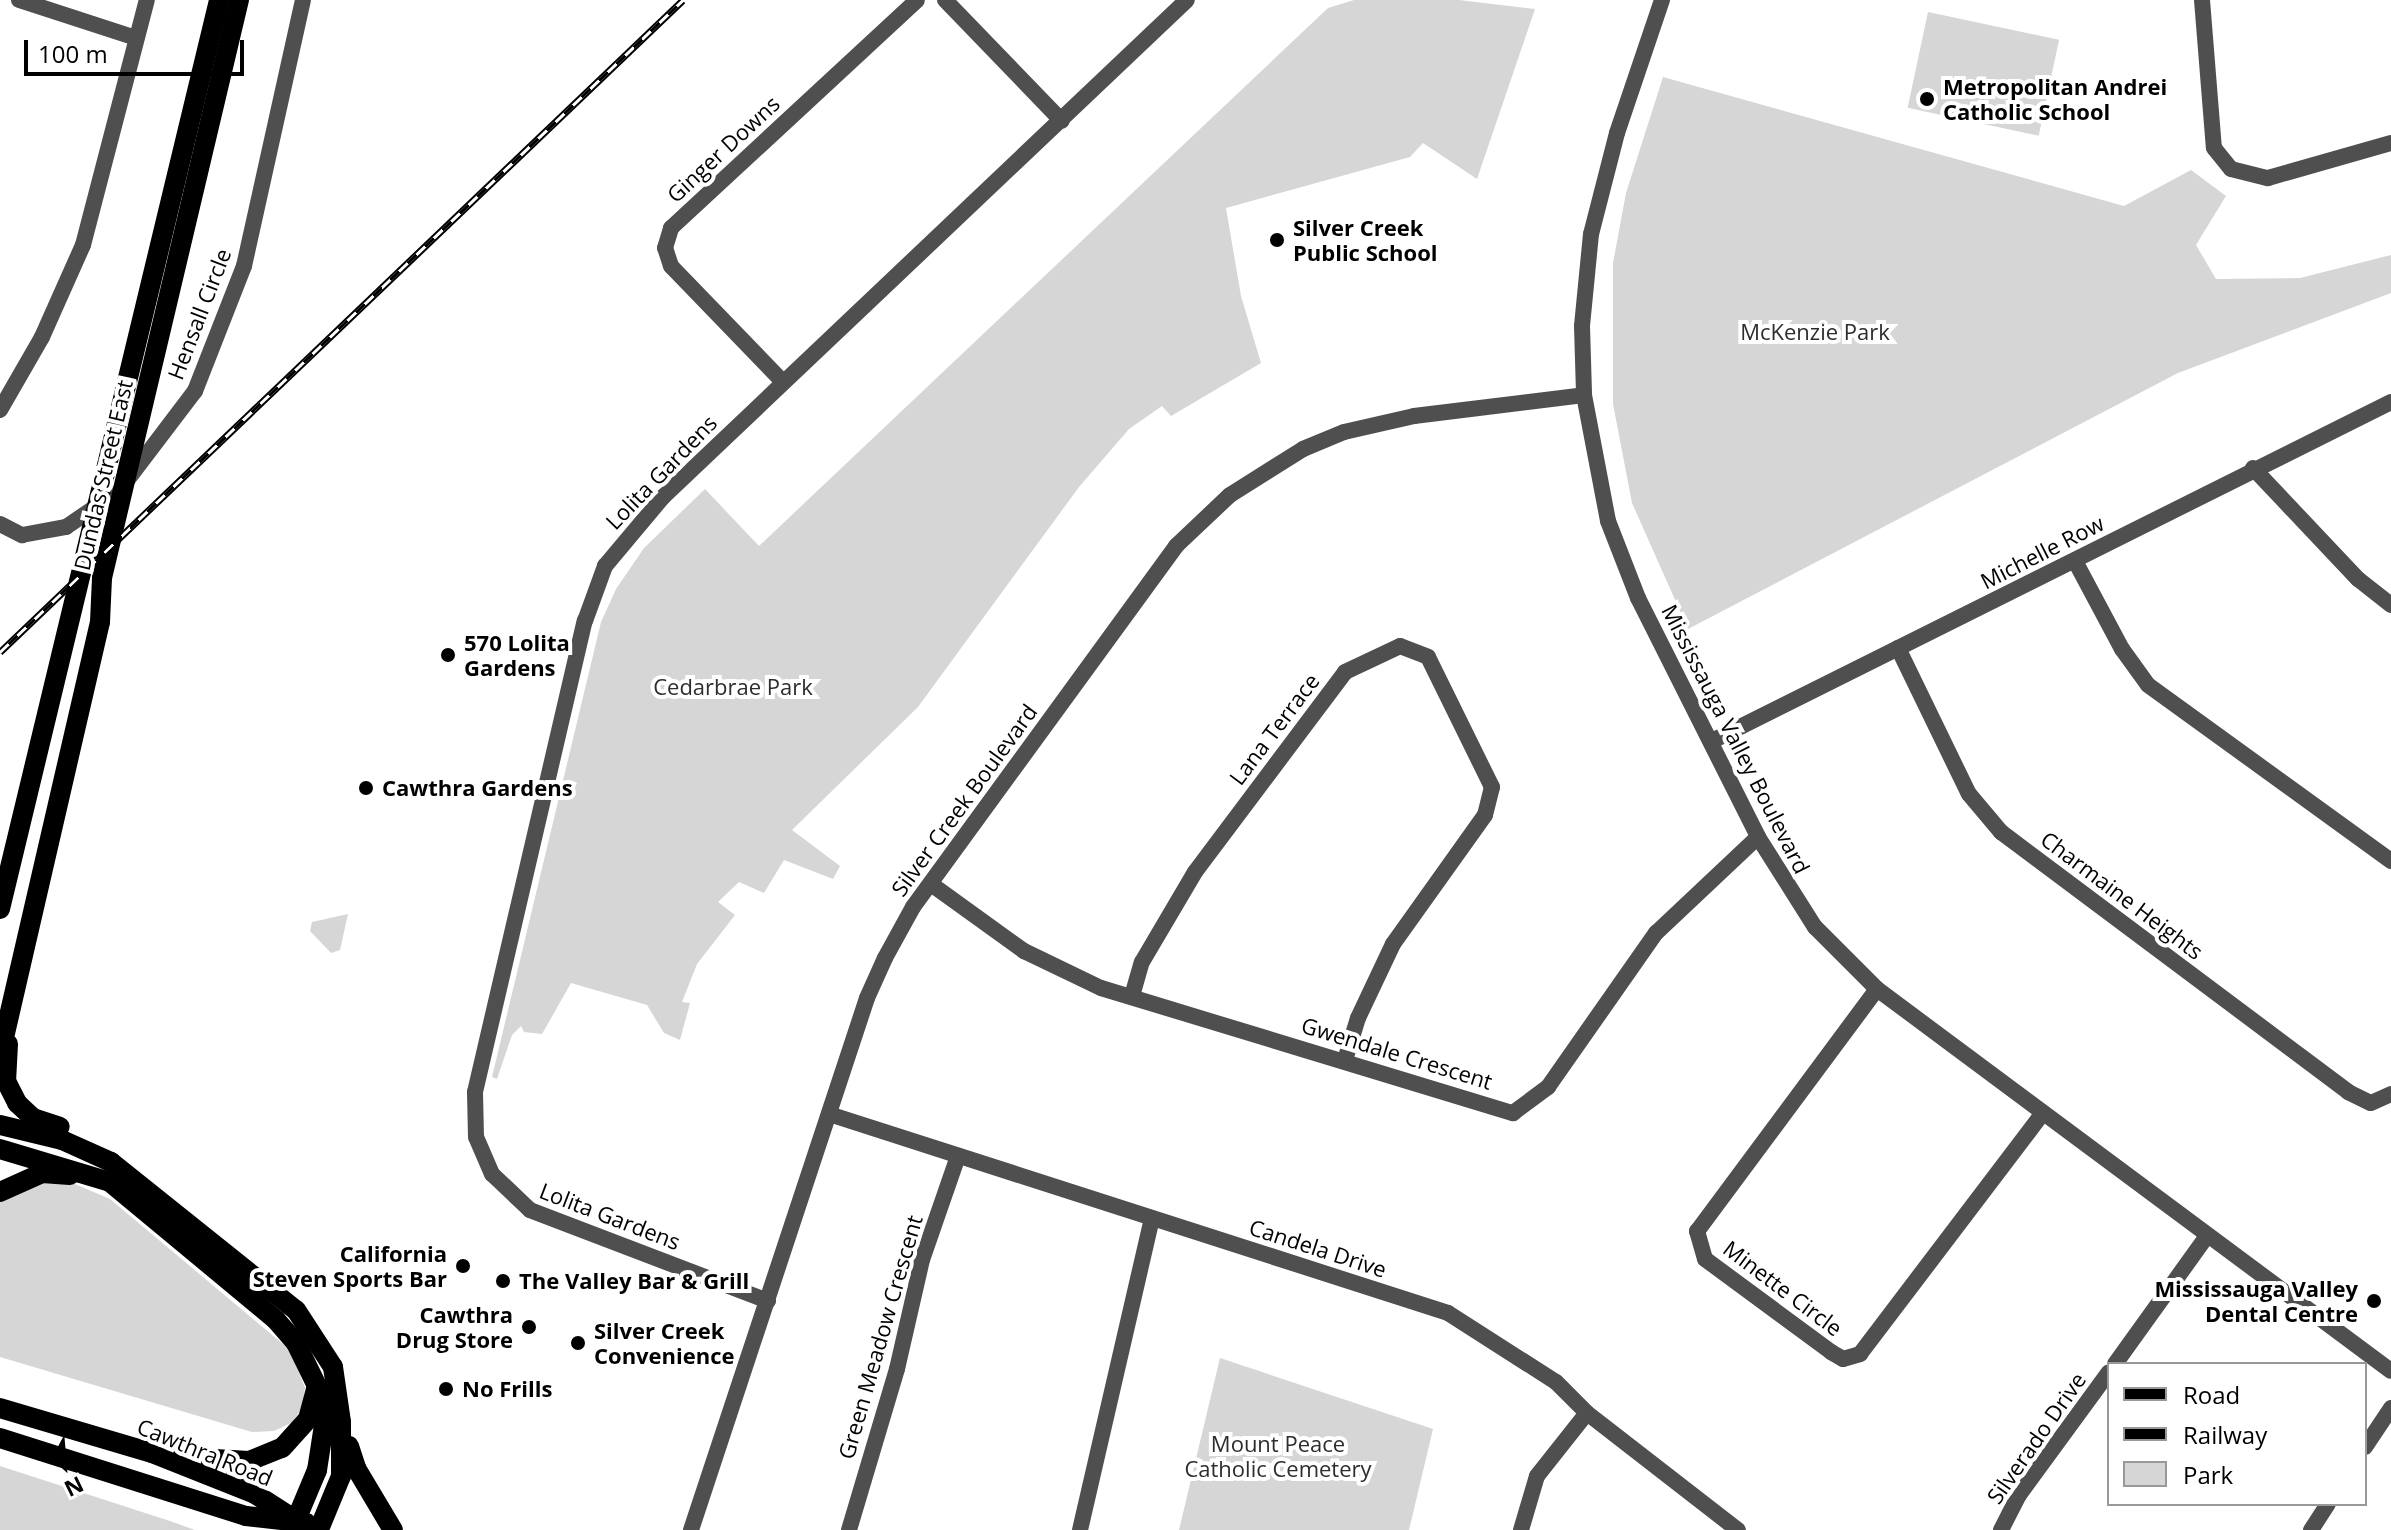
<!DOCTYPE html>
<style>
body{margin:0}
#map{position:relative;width:2391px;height:1530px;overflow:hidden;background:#fff;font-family:"Open Sans",sans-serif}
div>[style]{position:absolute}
.green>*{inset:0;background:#d6d6d6;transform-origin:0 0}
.minor>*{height:16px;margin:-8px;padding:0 8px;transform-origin:8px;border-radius:8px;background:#4f4f4f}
.major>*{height:20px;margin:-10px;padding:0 10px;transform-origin:10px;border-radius:10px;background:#000}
.rail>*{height:7px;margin-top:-3.5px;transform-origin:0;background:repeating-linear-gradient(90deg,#fff 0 12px,#000 0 24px);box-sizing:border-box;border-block:2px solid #000}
.dots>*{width:22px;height:22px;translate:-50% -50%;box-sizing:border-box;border:4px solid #fff;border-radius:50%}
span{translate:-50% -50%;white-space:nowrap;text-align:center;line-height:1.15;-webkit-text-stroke:8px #fff;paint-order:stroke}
.poi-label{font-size:22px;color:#000;font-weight:700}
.left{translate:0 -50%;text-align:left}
.right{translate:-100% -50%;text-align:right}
.street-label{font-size:22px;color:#000}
.park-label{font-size:22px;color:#2d2d2d}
.legend{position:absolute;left:2107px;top:1362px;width:260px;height:144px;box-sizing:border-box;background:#fff;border:2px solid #999;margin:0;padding:10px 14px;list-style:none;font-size:24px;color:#000}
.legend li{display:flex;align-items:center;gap:16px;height:40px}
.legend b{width:40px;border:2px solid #999}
.north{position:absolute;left:24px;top:1426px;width:80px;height:80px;-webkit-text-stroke:6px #fff;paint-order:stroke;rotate:154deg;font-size:22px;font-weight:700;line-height:32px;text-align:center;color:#000}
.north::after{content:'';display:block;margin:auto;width:28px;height:36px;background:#000;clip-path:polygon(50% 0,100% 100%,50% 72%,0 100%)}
.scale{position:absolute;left:24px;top:40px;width:220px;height:36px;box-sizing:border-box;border:4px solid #000;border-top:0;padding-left:10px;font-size:24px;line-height:28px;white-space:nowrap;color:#000;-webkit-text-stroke:6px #fff;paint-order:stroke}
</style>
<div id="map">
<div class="green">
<i style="clip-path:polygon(1354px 0,1459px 0,1535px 9px,1477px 179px,1423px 143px,1410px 157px,1226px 208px,1241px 296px,1261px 363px,1171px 416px,1162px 406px,1129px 429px,1079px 487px,918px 707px,792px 830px,840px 866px,833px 879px,784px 860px,764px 893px,739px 882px,718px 902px,735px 915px,697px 964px,682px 1002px,690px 1003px,680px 1040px,664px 1033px,647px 1005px,571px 983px,542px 1034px,524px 1032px,521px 1026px,512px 1035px,497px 1079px,492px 1077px,601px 622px,616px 589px,644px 548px,705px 489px,759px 546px,1328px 8px)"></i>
<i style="left:1928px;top:12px;width:134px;height:98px;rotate:12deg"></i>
<i style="clip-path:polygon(1663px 77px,2124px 206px,2191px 170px,2226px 196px,2196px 245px,2216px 279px,2300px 278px,2391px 255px,2391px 293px,2178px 373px,1688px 629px,1632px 503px,1613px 404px,1613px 263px,1626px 193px)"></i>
<i style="clip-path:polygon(348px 914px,340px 950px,331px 953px,310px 931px,312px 922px)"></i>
<i style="clip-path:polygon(68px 1181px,110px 1199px,290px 1350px,305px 1388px,302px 1409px,291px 1423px,274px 1431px,252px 1432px,0 1357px,0 1200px,39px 1182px)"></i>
<i style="clip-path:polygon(1220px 1358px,1433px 1429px,1409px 1530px,1179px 1530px)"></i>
<i style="clip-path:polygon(0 1466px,170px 1521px,195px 1530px,0 1530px)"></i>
</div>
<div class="minor">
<i style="left:19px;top:0;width:123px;rotate:18deg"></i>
<i style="left:945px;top:0;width:168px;rotate:46deg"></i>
<i style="left:1662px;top:0;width:140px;rotate:108.7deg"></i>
<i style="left:1617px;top:133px;width:104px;rotate:104.4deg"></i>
<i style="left:1591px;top:234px;width:92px;rotate:95.6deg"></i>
<i style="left:1582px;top:326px;width:69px;rotate:88.3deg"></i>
<i style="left:1584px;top:395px;width:128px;rotate:79.2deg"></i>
<i style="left:1608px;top:521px;width:83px;rotate:68.7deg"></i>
<i style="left:1638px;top:598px;width:267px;rotate:63.3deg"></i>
<i style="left:1758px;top:837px;width:107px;rotate:57.7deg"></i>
<i style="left:1815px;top:927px;width:88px;rotate:45deg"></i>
<i style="left:1877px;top:989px;width:640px;rotate:36.62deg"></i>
<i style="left:2202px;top:0;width:148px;rotate:85.4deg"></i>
<i style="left:2214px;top:148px;width:27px;rotate:51deg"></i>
<i style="left:2231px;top:169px;width:38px;rotate:14deg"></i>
<i style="left:2268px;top:178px;width:128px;rotate:-15.9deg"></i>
<i style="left:783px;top:382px;width:161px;rotate:-134deg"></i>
<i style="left:671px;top:266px;width:19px;rotate:-108deg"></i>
<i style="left:665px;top:248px;width:21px;rotate:-73deg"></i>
<i style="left:671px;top:228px;width:335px;rotate:-42.8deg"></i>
<i style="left:0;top:410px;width:84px;rotate:-60.1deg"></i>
<i style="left:42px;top:337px;width:101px;rotate:-66deg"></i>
<i style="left:83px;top:245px;width:253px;rotate:-75.4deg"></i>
<i style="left:2253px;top:468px;width:153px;rotate:46.6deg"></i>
<i style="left:2358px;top:579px;width:42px;rotate:38.2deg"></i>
<i style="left:0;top:524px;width:25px;rotate:27deg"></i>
<i style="left:22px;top:535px;width:45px;rotate:-10.3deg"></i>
<i style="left:66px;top:527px;width:64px;rotate:-34.2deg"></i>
<i style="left:119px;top:491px;width:126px;rotate:-52.8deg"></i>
<i style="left:195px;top:391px;width:134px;rotate:-68.6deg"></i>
<i style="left:244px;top:266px;width:272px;rotate:-77.5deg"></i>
<i style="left:2075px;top:561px;width:100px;rotate:61.9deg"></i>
<i style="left:2122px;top:649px;width:44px;rotate:54.2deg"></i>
<i style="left:2148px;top:685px;width:300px;rotate:35.9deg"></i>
<i style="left:1898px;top:648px;width:162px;rotate:64.1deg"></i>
<i style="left:1969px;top:794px;width:50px;rotate:49.9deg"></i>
<i style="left:2001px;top:832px;width:434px;rotate:36.8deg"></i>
<i style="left:2348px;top:1092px;width:25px;rotate:26deg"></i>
<i style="left:2371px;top:1103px;width:22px;rotate:-24deg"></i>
<i style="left:1712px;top:741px;width:759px;rotate:-26.53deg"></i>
<i style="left:931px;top:884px;width:115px;rotate:35.8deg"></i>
<i style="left:1024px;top:951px;width:85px;rotate:25.7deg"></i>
<i style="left:1101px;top:988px;width:431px;rotate:16.9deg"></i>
<i style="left:1513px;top:1113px;width:44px;rotate:-36.6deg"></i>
<i style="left:1548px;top:1087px;width:188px;rotate:-55deg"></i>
<i style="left:1656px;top:933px;width:140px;rotate:-43.3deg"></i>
<i style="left:1877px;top:989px;width:302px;rotate:126.6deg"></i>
<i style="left:1697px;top:1231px;width:29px;rotate:74deg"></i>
<i style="left:1705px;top:1259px;width:157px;rotate:36.4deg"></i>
<i style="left:1831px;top:1352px;width:14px;rotate:30deg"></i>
<i style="left:1843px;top:1359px;width:18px;rotate:-16deg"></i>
<i style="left:1860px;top:1354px;width:301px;rotate:-52.8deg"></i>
<i style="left:1132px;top:996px;width:35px;rotate:-74deg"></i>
<i style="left:1142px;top:962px;width:104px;rotate:-59.5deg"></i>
<i style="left:1195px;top:872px;width:250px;rotate:-53.1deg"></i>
<i style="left:1345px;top:672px;width:61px;rotate:-25.3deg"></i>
<i style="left:1400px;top:646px;width:30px;rotate:21deg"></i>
<i style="left:1428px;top:657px;width:145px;rotate:63.8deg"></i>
<i style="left:1492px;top:787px;width:29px;rotate:104deg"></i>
<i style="left:1485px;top:815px;width:158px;rotate:125.5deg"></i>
<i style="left:1393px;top:944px;width:82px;rotate:115.3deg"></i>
<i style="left:1358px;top:1018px;width:44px;rotate:107.2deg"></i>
<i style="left:829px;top:1114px;width:650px;rotate:17.82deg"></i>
<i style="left:1448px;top:1313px;width:128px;rotate:32.6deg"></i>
<i style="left:1556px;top:1382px;width:44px;rotate:45deg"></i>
<i style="left:1587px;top:1413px;width:191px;rotate:37.8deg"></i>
<i style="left:768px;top:1301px;width:255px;rotate:-159.1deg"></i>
<i style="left:530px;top:1210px;width:52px;rotate:-136.5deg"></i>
<i style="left:492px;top:1174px;width:40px;rotate:-113.4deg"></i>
<i style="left:476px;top:1137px;width:45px;rotate:-91.3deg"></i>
<i style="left:475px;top:1092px;width:484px;rotate:-76.9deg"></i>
<i style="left:585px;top:621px;width:59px;rotate:-70deg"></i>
<i style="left:605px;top:566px;width:90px;rotate:-50deg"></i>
<i style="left:663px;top:497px;width:722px;rotate:-43.49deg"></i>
<i style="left:2115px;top:1364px;width:158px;rotate:-54.3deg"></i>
<i style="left:2365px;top:1447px;width:47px;rotate:-56.3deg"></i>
<i style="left:691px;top:1530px;width:560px;rotate:-71.69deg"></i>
<i style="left:867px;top:998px;width:44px;rotate:-65.8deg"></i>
<i style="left:885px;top:958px;width:58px;rotate:-61.2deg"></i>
<i style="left:913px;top:907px;width:447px;rotate:-53.9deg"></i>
<i style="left:1176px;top:546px;width:74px;rotate:-43.4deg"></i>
<i style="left:1230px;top:495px;width:86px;rotate:-32.2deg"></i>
<i style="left:1303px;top:449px;width:44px;rotate:-22.5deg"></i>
<i style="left:1344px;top:432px;width:72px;rotate:-12.9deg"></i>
<i style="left:1414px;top:416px;width:171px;rotate:-7deg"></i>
<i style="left:849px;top:1530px;width:168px;rotate:-73.4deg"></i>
<i style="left:897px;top:1369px;width:112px;rotate:-77.1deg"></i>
<i style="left:922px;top:1260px;width:110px;rotate:-70.9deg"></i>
<i style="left:1080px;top:1530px;width:320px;rotate:-77deg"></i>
<i style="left:1521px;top:1530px;width:56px;rotate:-73.5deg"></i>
<i style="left:1537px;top:1476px;width:80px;rotate:-51.6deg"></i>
<i style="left:2001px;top:1530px;width:39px;rotate:-63deg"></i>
<i style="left:2019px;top:1495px;width:152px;rotate:-53.8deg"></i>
<i style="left:2311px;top:1530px;width:31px;rotate:-57deg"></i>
</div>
<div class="major">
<i style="left:0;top:909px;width:935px;rotate:-76.45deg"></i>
<i style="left:8px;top:1044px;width:37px;rotate:93deg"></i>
<i style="left:6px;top:1081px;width:25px;rotate:63deg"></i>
<i style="left:17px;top:1103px;width:22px;rotate:43deg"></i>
<i style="left:33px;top:1118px;width:28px;rotate:18deg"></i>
<i style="left:0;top:1055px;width:444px;rotate:-77deg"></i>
<i style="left:100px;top:622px;width:44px;rotate:-87.4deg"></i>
<i style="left:102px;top:578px;width:594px;rotate:-76.67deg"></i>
<i style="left:0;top:1125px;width:64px;rotate:13.6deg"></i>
<i style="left:62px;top:1140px;width:54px;rotate:24.2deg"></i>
<i style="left:111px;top:1162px;width:237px;rotate:38.7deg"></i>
<i style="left:296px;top:1310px;width:68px;rotate:57deg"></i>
<i style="left:333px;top:1367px;width:56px;rotate:81.7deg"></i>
<i style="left:341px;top:1422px;width:54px;rotate:90deg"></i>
<i style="left:341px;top:1476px;width:55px;rotate:112.4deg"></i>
<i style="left:0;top:1149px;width:115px;rotate:16.7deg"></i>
<i style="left:110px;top:1182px;width:216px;rotate:39.7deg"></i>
<i style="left:276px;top:1320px;width:30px;rotate:49deg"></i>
<i style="left:296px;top:1343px;width:48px;rotate:64deg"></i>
<i style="left:317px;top:1386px;width:40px;rotate:80deg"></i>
<i style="left:324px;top:1425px;width:46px;rotate:98.8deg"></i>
<i style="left:317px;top:1470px;width:54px;rotate:112.8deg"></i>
<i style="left:0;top:1192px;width:46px;rotate:-24.3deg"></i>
<i style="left:42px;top:1173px;width:28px;rotate:4deg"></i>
<i style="left:0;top:1408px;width:159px;rotate:16.5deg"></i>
<i style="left:152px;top:1453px;width:111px;rotate:21.7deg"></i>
<i style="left:255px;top:1494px;width:43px;rotate:32.6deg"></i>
<i style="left:0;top:1438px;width:258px;rotate:17.6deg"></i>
<i style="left:246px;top:1516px;width:61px;rotate:6.5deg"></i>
<i style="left:349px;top:1446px;width:23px;rotate:72deg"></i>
<i style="left:356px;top:1468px;width:72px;rotate:59.2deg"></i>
<i style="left:181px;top:1457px;width:68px;rotate:3.4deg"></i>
<i style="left:249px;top:1461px;width:35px;rotate:-22deg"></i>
<i style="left:282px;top:1448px;width:39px;rotate:-48deg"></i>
<i style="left:308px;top:1419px;width:30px;rotate:-75deg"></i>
</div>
<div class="rail">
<i style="left:0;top:652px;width:944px;rotate:-43.67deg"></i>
</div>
<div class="dots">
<i style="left:1927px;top:99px;background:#000"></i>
<i style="left:1277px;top:240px;background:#000"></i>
<i style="left:448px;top:655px;background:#000"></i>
<i style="left:366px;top:788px;background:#000"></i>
<i style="left:463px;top:1266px;background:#000"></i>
<i style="left:503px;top:1281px;background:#000"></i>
<i style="left:2374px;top:1301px;background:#000"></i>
<i style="left:529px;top:1327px;background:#000"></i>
<i style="left:578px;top:1343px;background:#000"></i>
<i style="left:446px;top:1389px;background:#000"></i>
</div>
<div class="poi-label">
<span class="left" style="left:1943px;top:99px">Metropolitan Andrei<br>Catholic School</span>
<span class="left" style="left:1293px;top:240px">Silver Creek<br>Public School</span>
<span class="left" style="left:464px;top:655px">570 Lolita<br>Gardens</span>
<span class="left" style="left:382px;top:788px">Cawthra Gardens</span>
<span class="right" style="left:447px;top:1266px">California<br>Steven Sports Bar</span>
<span class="left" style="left:519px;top:1281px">The Valley Bar &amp; Grill</span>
<span class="right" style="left:2358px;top:1301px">Mississauga Valley<br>Dental Centre</span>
<span class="right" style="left:513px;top:1327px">Cawthra<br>Drug Store</span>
<span class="left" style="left:594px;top:1343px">Silver Creek<br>Convenience</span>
<span class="left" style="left:462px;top:1389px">No Frills</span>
</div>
<div class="street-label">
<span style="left:723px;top:149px;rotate:-43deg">Ginger Downs</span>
<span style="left:199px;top:314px;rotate:-69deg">Hensall Circle</span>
<span style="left:661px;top:472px;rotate:-46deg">Lolita Gardens</span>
<span style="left:103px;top:475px;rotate:-77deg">Dundas Street East</span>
<span style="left:2042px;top:552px;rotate:-27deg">Michelle Row</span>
<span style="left:1274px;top:729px;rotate:-53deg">Lana Terrace</span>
<span style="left:1736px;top:739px;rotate:63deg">Mississauga Valley Boulevard</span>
<span style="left:964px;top:800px;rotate:-54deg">Silver Creek Boulevard</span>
<span style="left:2122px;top:895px;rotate:37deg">Charmaine Heights</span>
<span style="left:1397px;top:1053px;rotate:17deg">Gwendale Crescent</span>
<span style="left:610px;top:1216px;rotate:21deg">Lolita Gardens</span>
<span style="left:1318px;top:1248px;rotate:18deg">Candela Drive</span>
<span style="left:1783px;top:1288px;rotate:37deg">Minette Circle</span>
<span style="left:880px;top:1337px;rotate:-74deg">Green Meadow Crescent</span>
<span style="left:2036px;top:1438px;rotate:-55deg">Silverado Drive</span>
<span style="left:205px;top:1452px;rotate:22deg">Cawthra Road</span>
</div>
<div class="park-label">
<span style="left:1815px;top:332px">McKenzie Park</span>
<span style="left:733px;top:687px">Cedarbrae Park</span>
<span style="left:1278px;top:1456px">Mount Peace<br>Catholic Cemetery</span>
</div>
<ul class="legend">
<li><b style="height:10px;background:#000"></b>Road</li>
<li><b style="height:10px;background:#000"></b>Railway</li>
<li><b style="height:22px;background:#d6d6d6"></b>Park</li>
</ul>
<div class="north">N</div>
<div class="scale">100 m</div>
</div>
